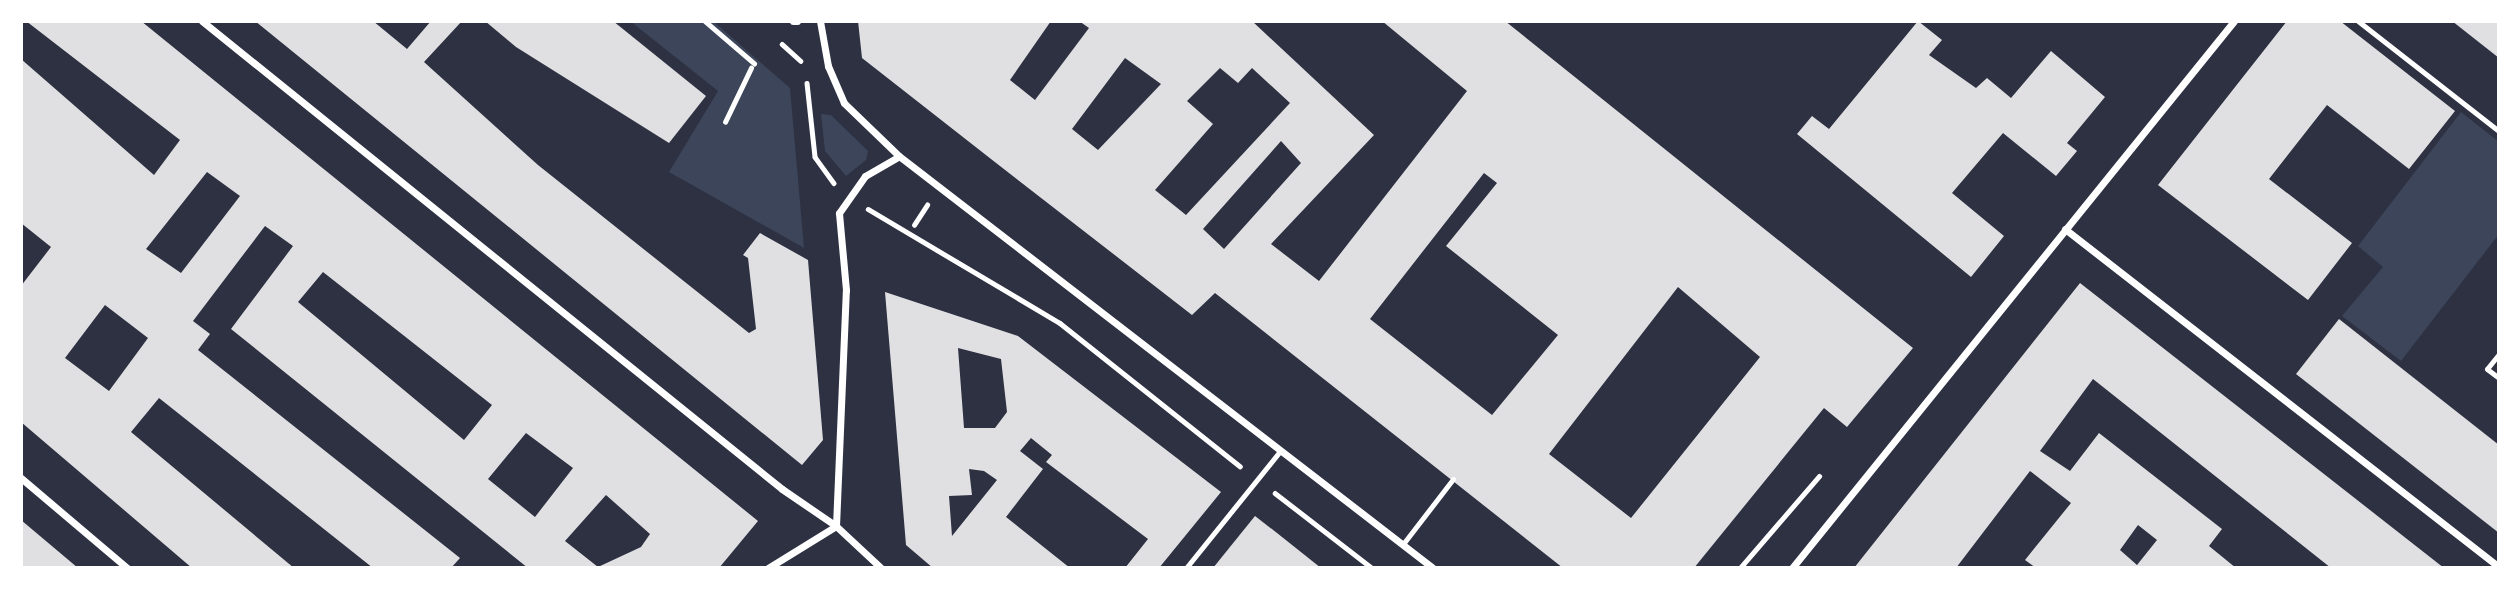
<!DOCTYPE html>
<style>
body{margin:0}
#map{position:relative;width:2520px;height:589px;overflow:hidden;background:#2d3142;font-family:"Zilla Slab",serif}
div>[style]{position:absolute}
.green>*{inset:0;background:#3c4559}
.building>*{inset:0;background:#e0e0e3}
.path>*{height:4.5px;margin:-2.25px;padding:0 2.25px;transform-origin:2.25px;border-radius:2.25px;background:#fff}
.service>*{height:5px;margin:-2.5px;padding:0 2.5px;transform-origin:2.5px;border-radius:2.5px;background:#fff}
.minor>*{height:7px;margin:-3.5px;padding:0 3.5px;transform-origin:3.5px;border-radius:3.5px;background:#fff}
span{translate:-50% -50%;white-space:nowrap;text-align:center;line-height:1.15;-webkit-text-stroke:7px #fff;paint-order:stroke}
.frame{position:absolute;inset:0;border:23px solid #fff;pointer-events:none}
</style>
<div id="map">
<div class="green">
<i style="clip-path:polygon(630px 21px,713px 21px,790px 88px,804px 248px,669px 172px,718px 91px)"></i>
<i style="clip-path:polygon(2461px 112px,2499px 142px,2499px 234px,2401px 361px,2342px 316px,2383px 267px,2358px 246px)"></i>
<i style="clip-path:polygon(821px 114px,831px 115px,868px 151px,866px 160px,846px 176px,825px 151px)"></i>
</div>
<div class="building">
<i style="clip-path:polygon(evenodd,26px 21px,141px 21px,758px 521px,719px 568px,528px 568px,231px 329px,293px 246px,265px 226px,193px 321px,210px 334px,198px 350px,460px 558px,451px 568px,373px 568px,159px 398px,131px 432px,294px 568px,192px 568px,21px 422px,21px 286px,51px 247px,21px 223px,21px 59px,154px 175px,180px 140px,26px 21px,207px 172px,240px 196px,181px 273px,146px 249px,207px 172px,26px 21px,323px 272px,492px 405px,464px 440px,298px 302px,323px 272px,26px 21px,105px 305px,148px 338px,109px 391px,65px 358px,105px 305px,26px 21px,526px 433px,573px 468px,535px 517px,488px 479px,526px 433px,26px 21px,606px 495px,650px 534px,641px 547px,598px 567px,565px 541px,606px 495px)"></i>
<i style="clip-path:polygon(255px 21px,373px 21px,407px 49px,431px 21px,462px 21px,424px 62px,538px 165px,749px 333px,756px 329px,748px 258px,743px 255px,760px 233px,808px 260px,823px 440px,802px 465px)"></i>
<i style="clip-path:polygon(485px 21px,613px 21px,706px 96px,669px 143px,516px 47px)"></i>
<i style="clip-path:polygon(evenodd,858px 21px,1051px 21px,1010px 80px,1035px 100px,1089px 28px,1079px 21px,1252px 21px,1374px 135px,1271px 244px,1319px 281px,1467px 91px,1382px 21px,1505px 21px,1913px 348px,1847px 427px,1824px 408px,1694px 568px,1563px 568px,1215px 293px,1192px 315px,991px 159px,862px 58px,858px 21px,1125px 58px,1161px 84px,1098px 150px,1072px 129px,1125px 58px,858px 21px,1220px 68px,1238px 83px,1252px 68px,1290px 103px,1186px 215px,1155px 190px,1213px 124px,1187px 101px,1220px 68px,858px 21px,1281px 141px,1301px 163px,1224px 249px,1203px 229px,1281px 141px,858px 21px,1484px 173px,1497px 183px,1446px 246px,1558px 335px,1492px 415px,1370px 319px,1484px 173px,858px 21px,1678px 287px,1760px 357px,1631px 518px,1549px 454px,1678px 287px)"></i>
<i style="clip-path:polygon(1918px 21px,1942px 40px,1929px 55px,1976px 88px,1987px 78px,2011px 98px,2051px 51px,2105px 97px,2067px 143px,2077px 151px,2056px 176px,2003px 133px,1952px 193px,2004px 236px,1971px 277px,1797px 134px,1812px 116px,1829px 129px)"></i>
<i style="clip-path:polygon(2287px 21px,2340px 21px,2455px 111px,2409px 169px,2327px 105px,2269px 179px,2352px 243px,2308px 300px,2158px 185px)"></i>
<i style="clip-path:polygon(2452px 21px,2499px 21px,2499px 58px)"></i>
<i style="clip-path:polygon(evenodd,2080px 283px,2444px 568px,2331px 568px,2093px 379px,2040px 451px,2070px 471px,2099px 433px,2222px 529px,2209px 546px,2236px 568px,2036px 568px,2025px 560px,2071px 503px,2030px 471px,1956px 568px,1854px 568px,2080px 283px,2138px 525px,2157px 540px,2137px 565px,2120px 550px,2138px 525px)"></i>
<i style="clip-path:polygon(evenodd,885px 292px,1018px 336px,1221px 492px,1159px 568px,1125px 568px,1148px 539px,1046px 462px,1052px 455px,1031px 438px,1020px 451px,1043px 469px,1006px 517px,1070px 568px,933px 568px,906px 545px,885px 292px,958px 348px,1001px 359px,1007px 412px,995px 428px,964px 428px,958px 348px,885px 292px,969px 469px,984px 471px,997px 480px,952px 536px,949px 496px,972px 495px,969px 469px)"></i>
<i style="clip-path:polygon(2339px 319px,2499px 445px,2499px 533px,2296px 374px)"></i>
<i style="clip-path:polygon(1255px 516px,1277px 533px,1321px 568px,1213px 568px)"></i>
<i style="clip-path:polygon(21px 520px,78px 568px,21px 568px)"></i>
</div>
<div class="path">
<i style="left:705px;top:21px;width:65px;rotate:40.6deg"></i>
<i style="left:782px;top:44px;width:25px;rotate:42deg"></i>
<i style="left:807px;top:83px;width:74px;rotate:83.8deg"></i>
<i style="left:815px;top:157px;width:32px;rotate:54deg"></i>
<i style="left:725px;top:122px;width:60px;rotate:-64.3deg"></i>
<i style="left:868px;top:209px;width:223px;rotate:30.7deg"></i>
<i style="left:1060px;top:323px;width:230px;rotate:38.5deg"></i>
<i style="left:914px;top:225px;width:24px;rotate:-57deg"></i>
<i style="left:1275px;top:493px;width:123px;rotate:37.7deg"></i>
<i style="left:1740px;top:568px;width:121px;rotate:-49.3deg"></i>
</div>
<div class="service">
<i style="left:2358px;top:21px;width:179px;rotate:38deg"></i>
<i style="left:2499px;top:354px;width:19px;rotate:129deg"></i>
<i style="left:2487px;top:369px;width:15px;rotate:37deg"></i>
<i style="left:1403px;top:544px;width:82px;rotate:-52.4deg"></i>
<i style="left:1186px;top:568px;width:151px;rotate:-51.2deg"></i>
</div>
<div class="minor">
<i style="left:202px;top:21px;width:745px;rotate:38.9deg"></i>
<i style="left:782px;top:489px;width:65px;rotate:34.4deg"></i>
<i style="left:836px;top:526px;width:62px;rotate:43deg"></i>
<i style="left:793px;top:21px;width:4px"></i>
<i style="left:820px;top:21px;width:46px;rotate:79.9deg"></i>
<i style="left:828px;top:66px;width:40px;rotate:66.6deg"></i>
<i style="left:844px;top:103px;width:76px;rotate:43.9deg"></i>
<i style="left:899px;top:156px;width:674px;rotate:37.65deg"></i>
<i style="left:2065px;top:229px;width:550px;rotate:37.91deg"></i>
<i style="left:21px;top:478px;width:139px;rotate:40.3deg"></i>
<i style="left:836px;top:526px;width:236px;rotate:-87.6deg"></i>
<i style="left:846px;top:290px;width:77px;rotate:-95.2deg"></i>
<i style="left:839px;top:213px;width:45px;rotate:-54.9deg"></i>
<i style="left:865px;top:176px;width:39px;rotate:-30deg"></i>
<i style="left:768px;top:568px;width:80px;rotate:-31.7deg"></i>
<i style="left:1792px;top:568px;width:703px;rotate:-51.06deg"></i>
</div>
<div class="frame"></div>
</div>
